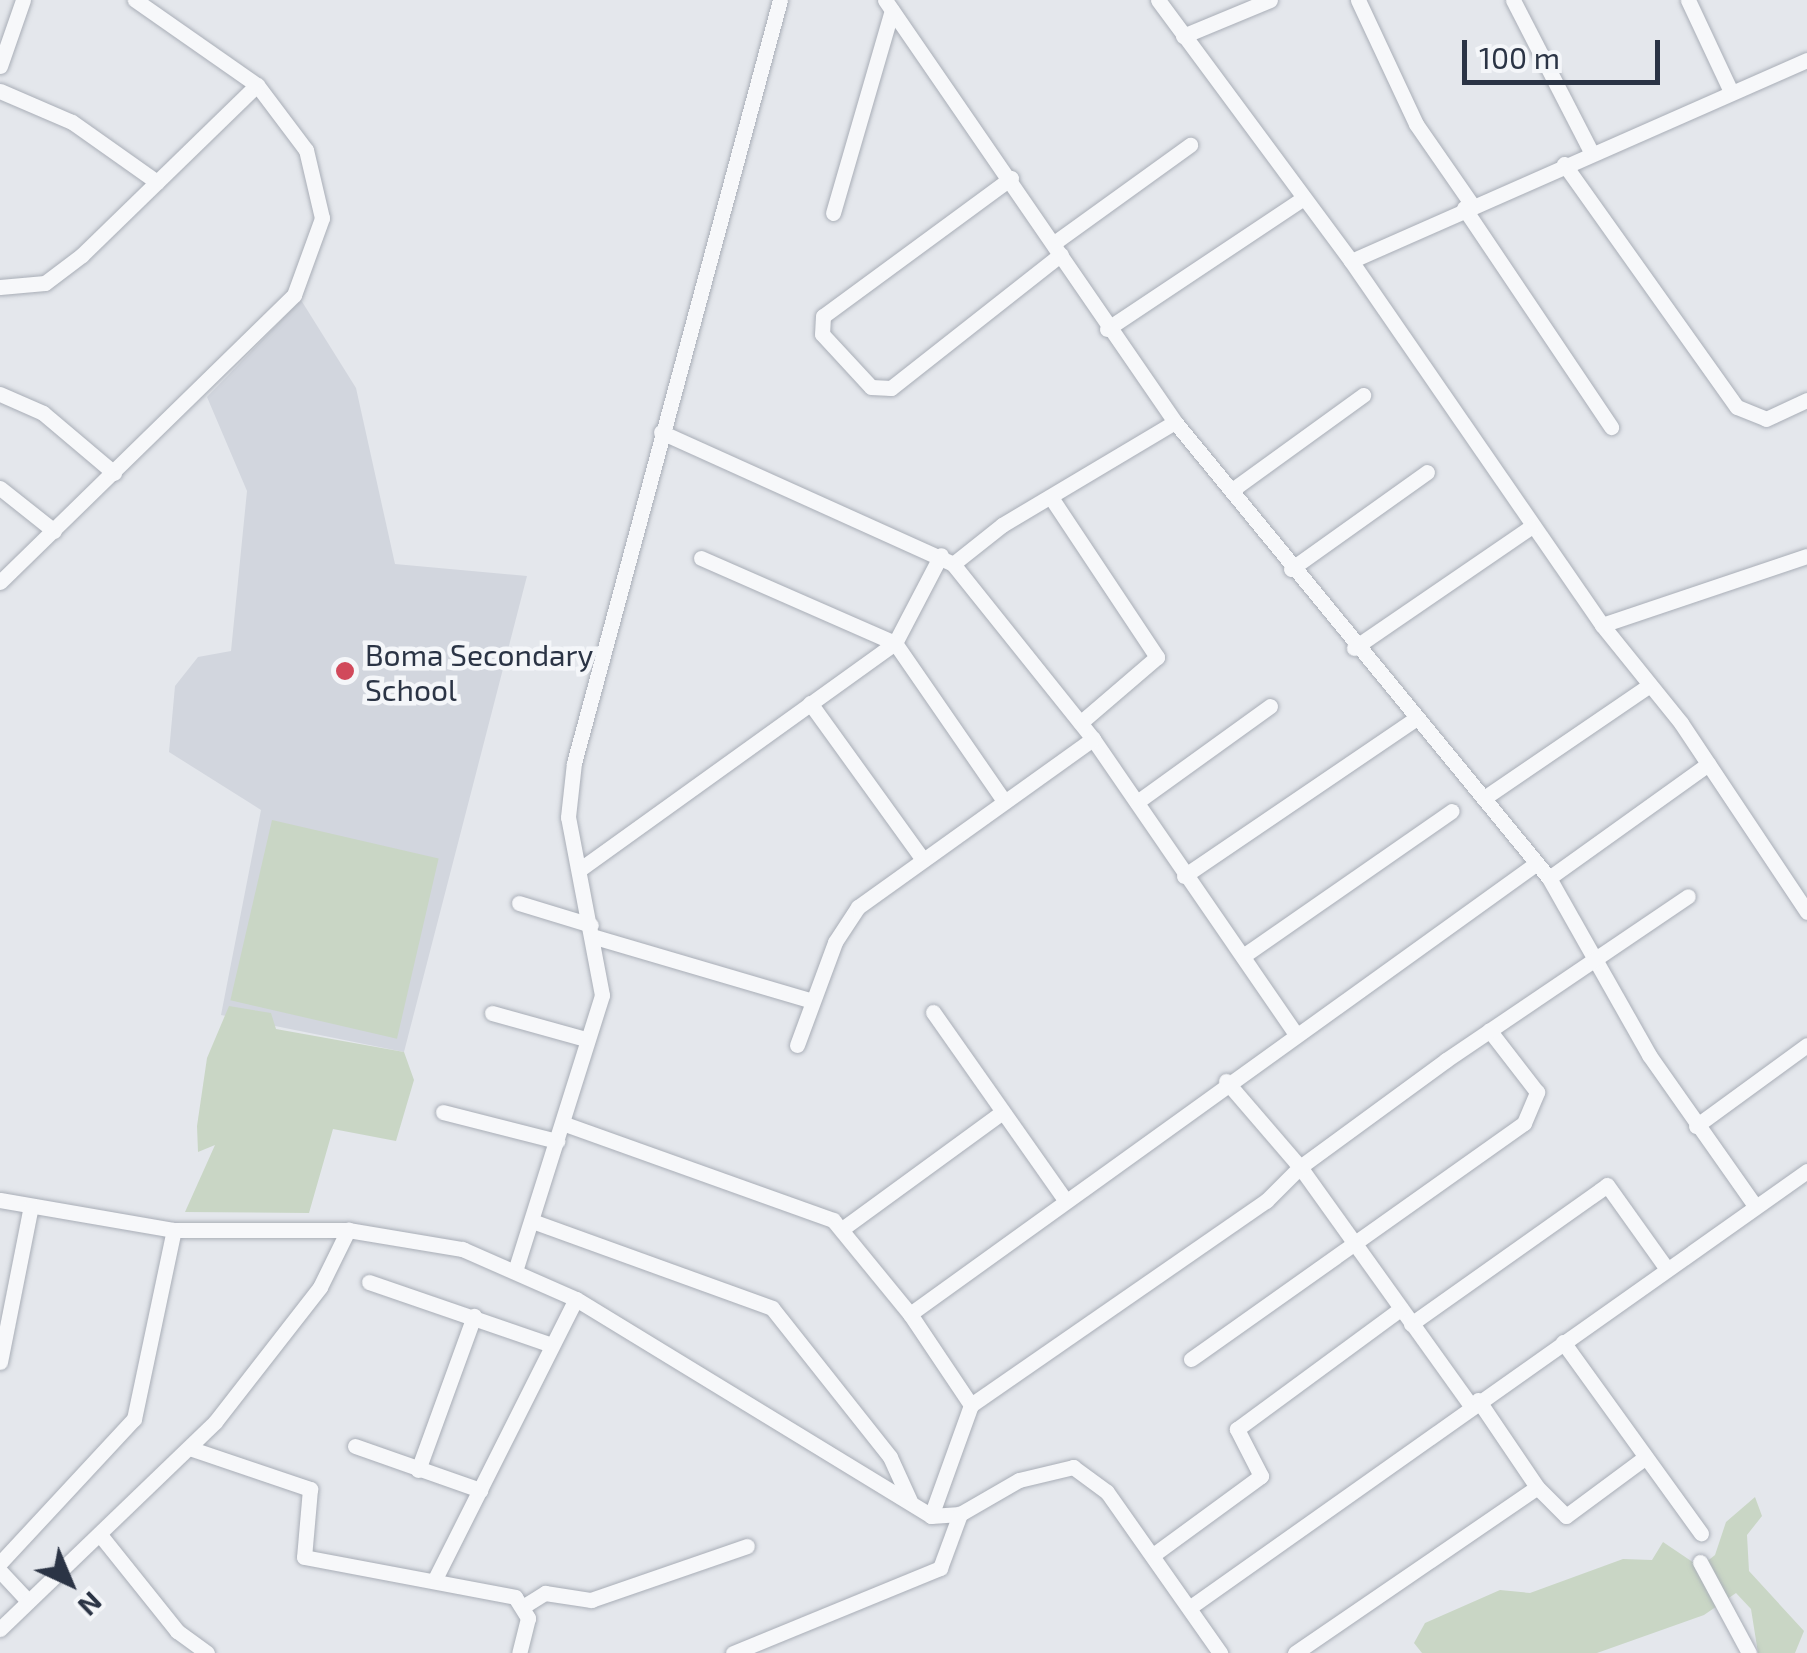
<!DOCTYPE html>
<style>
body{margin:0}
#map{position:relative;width:1807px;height:1653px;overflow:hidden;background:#e4e7ec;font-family:"Exo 2",sans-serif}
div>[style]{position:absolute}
.built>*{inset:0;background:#d2d6de}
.green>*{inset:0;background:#c9d6c5;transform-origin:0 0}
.roads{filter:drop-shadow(0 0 2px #a9aeb7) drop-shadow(0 0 2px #a9aeb7)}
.minor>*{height:15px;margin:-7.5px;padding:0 7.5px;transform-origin:7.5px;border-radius:7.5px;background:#f7f8fa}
.dots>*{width:28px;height:28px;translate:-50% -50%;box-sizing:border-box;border:5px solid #f4f6f9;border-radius:50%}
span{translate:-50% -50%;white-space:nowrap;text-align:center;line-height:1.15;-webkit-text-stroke:9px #f4f6f9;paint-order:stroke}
.poi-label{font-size:30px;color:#2b3445}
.left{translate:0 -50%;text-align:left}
.north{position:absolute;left:20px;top:1533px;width:100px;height:100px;-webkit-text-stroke:8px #f4f6f9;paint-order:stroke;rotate:136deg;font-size:28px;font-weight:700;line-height:40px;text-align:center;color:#2b3445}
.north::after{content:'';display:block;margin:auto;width:35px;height:45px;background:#2b3445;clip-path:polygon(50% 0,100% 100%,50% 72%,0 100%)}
.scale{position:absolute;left:1462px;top:40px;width:198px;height:45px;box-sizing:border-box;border:5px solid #2b3445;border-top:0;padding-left:12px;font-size:30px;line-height:35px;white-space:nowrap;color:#2b3445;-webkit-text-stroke:8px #f4f6f9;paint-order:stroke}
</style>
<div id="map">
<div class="built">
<i style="clip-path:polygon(301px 300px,356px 388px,395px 564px,527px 576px,404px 1052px,221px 1015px,261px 810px,169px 752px,175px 686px,198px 657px,231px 651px,247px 491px,207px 397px)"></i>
</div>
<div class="green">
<i style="left:272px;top:820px;width:171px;height:185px;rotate:13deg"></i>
<i style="clip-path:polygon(229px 1006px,271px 1013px,276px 1029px,404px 1052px,414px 1080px,396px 1141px,333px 1129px,309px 1213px,185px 1212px,215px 1145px,198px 1152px,197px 1126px,207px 1058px)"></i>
<i style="clip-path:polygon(1755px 1497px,1762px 1516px,1747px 1535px,1749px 1571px,1804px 1631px,1795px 1653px,1758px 1653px,1751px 1609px,1736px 1593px,1704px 1615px,1597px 1653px,1422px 1653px,1414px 1643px,1425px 1623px,1500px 1590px,1530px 1593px,1623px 1559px,1652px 1560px,1663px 1542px,1700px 1567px,1715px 1555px,1726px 1522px)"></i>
</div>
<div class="roads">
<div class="minor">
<i style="left:885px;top:0;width:512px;rotate:55.5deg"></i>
<i style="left:1175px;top:422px;width:590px;rotate:50.64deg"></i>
<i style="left:1549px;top:878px;width:203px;rotate:60.5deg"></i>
<i style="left:1649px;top:1055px;width:184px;rotate:54.9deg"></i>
<i style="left:1158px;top:0;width:325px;rotate:53.5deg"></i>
<i style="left:1351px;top:261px;width:442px;rotate:55.4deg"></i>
<i style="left:1602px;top:625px;width:126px;rotate:51.1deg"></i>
<i style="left:1681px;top:723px;width:227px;rotate:56.3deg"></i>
<i style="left:1358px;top:0;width:137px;rotate:64.9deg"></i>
<i style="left:1416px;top:124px;width:98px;rotate:55.3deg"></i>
<i style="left:1513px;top:0;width:171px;rotate:62.8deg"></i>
<i style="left:1688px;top:0;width:102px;rotate:64.9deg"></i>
<i style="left:1183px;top:36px;width:94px;rotate:-22.5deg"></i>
<i style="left:0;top:66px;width:70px;rotate:-70.8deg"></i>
<i style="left:0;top:91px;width:78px;rotate:23.3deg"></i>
<i style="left:72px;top:122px;width:104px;rotate:35.2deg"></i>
<i style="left:1564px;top:164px;width:298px;rotate:54.6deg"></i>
<i style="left:1737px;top:407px;width:31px;rotate:22deg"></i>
<i style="left:1766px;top:419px;width:45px;rotate:-24.9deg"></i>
<i style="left:1011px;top:178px;width:233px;rotate:143.7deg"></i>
<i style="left:823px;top:316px;width:18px;rotate:93deg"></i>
<i style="left:822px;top:334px;width:72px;rotate:47.2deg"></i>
<i style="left:871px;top:387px;width:20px;rotate:3deg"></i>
<i style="left:891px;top:388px;width:216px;rotate:-38.2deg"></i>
<i style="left:1464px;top:208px;width:264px;rotate:56.1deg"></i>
<i style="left:833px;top:213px;width:211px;rotate:-73.8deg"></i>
<i style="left:1054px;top:243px;width:168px;rotate:-35.8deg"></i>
<i style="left:1351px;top:261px;width:498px;rotate:-23.8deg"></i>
<i style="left:0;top:287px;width:45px;rotate:-5.1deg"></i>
<i style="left:45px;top:283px;width:46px;rotate:-37.1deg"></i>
<i style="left:82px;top:255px;width:244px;rotate:-44.2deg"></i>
<i style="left:1107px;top:329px;width:234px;rotate:-33.7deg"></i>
<i style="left:0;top:394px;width:47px;rotate:23.8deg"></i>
<i style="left:43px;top:413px;width:93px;rotate:40.2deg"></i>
<i style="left:661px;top:432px;width:320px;rotate:24.3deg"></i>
<i style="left:953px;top:564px;width:224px;rotate:51.3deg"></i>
<i style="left:1093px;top:739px;width:357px;rotate:55.5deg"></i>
<i style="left:0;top:488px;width:69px;rotate:38.5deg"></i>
<i style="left:1232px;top:490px;width:162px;rotate:-35.9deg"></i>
<i style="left:1052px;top:499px;width:190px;rotate:56.4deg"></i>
<i style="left:1157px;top:657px;width:101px;rotate:139.4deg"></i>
<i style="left:701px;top:558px;width:212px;rotate:23.7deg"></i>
<i style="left:895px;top:643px;width:99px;rotate:-62.4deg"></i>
<i style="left:953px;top:564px;width:63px;rotate:-38.5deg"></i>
<i style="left:1002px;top:525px;width:201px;rotate:-30.8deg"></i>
<i style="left:1291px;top:569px;width:167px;rotate:-35.5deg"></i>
<i style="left:0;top:582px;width:411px;rotate:-44.3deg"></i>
<i style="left:294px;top:295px;width:82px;rotate:-70deg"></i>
<i style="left:322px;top:218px;width:70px;rotate:-103.2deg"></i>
<i style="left:306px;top:150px;width:81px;rotate:-127deg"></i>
<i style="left:257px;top:85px;width:149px;rotate:-145.1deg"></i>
<i style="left:1602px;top:625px;width:216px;rotate:-18.6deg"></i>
<i style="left:1354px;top:648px;width:214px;rotate:-34.4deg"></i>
<i style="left:810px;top:703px;width:190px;rotate:54.2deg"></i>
<i style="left:1487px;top:796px;width:197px;rotate:-34.3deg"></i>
<i style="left:1137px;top:802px;width:164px;rotate:-35.8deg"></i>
<i style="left:579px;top:870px;width:389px;rotate:-35.7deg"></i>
<i style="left:895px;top:643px;width:188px;rotate:55.4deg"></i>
<i style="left:1184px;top:876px;width:279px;rotate:-34.2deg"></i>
<i style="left:1549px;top:878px;width:196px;rotate:-35.6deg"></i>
<i style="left:519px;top:903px;width:75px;rotate:17deg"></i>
<i style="left:595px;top:937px;width:226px;rotate:16.4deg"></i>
<i style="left:1243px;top:956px;width:254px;rotate:-34.8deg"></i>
<i style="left:933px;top:1012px;width:231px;rotate:54.9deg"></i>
<i style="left:492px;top:1013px;width:98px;rotate:15.5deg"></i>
<i style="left:797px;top:1045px;width:110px;rotate:-69.7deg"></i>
<i style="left:835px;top:942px;width:42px;rotate:-56.7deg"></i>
<i style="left:858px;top:907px;width:289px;rotate:-35.6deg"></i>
<i style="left:1226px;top:1081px;width:113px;rotate:49.3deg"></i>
<i style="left:1300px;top:1167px;width:294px;rotate:54.4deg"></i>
<i style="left:443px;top:1112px;width:118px;rotate:14.3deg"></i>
<i style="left:565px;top:1124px;width:285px;rotate:19.7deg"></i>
<i style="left:833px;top:1220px;width:122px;rotate:50.7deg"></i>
<i style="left:910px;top:1314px;width:772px;rotate:-35.73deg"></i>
<i style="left:1696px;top:1126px;width:137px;rotate:-36.1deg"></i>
<i style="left:0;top:1200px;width:177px;rotate:9.8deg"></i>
<i style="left:174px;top:1230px;width:174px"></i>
<i style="left:348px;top:1230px;width:116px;rotate:9.5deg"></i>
<i style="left:462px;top:1249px;width:124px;rotate:23.7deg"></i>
<i style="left:576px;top:1299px;width:416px;rotate:31.4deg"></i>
<i style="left:931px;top:1516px;width:29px;rotate:-4deg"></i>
<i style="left:960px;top:1514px;width:68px;rotate:-30deg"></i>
<i style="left:1019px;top:1480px;width:56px;rotate:-13.5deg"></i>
<i style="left:1073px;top:1467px;width:42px;rotate:36.3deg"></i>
<i style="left:1107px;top:1492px;width:197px;rotate:54.9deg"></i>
<i style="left:535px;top:1222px;width:252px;rotate:19.9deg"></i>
<i style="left:772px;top:1308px;width:190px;rotate:51.6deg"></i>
<i style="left:890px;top:1457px;width:48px;rotate:65.6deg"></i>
<i style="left:842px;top:1229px;width:197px;rotate:-36.1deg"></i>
<i style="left:516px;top:1268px;width:286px;rotate:-72.5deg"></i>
<i style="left:602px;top:995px;width:181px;rotate:-100.8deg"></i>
<i style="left:568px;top:817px;width:54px;rotate:-83.7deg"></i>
<i style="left:574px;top:763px;width:790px;rotate:-74.89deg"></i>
<i style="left:369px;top:1282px;width:190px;rotate:19deg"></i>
<i style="left:910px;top:1314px;width:110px;rotate:56.2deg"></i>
<i style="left:971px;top:1405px;width:118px;rotate:109.8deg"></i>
<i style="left:1411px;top:1324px;width:240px;rotate:-35.3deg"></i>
<i style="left:1607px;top:1185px;width:98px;rotate:54.5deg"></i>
<i style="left:1563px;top:1342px;width:236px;rotate:54.2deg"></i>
<i style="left:1191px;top:1359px;width:408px;rotate:-35.3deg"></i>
<i style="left:1524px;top:1123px;width:34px;rotate:-67deg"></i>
<i style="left:1537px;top:1092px;width:78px;rotate:-127.7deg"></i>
<i style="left:0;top:1362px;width:159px;rotate:-78.8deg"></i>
<i style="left:971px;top:1405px;width:359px;rotate:-34.7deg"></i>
<i style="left:1266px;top:1201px;width:48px;rotate:-45deg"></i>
<i style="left:1300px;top:1167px;width:181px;rotate:-36.2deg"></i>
<i style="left:1446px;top:1060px;width:292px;rotate:-34.1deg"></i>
<i style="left:355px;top:1446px;width:133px;rotate:19.4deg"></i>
<i style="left:192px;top:1449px;width:125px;rotate:18.7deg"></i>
<i style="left:310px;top:1489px;width:68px;rotate:95deg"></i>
<i style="left:304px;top:1557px;width:215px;rotate:10.7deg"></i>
<i style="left:515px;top:1597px;width:25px;rotate:58deg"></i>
<i style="left:528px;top:1618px;width:36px;rotate:104deg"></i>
<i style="left:418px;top:1470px;width:164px;rotate:-70deg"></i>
<i style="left:1537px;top:1487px;width:41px;rotate:45deg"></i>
<i style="left:1566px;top:1516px;width:96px;rotate:-36.5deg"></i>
<i style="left:101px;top:1536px;width:122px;rotate:51.3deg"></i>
<i style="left:177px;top:1631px;width:37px;rotate:36deg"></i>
<i style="left:1153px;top:1555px;width:134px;rotate:-36.2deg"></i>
<i style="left:1261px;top:1476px;width:53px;rotate:-117.1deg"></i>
<i style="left:1237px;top:1429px;width:201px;rotate:-36.3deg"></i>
<i style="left:1700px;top:1562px;width:103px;rotate:61.7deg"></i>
<i style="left:0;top:1563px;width:197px;rotate:-47.1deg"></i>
<i style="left:134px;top:1419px;width:193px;rotate:-78.1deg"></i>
<i style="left:0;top:1571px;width:41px;rotate:47deg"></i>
<i style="left:436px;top:1577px;width:311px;rotate:-63.3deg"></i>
<i style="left:524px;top:1606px;width:25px;rotate:-32deg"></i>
<i style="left:545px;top:1593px;width:47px;rotate:8.7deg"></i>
<i style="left:591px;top:1600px;width:165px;rotate:-19.1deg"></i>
<i style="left:1189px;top:1608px;width:757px;rotate:-35.26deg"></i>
<i style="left:0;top:1629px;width:298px;rotate:-43.9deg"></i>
<i style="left:215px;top:1422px;width:171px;rotate:-52.1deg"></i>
<i style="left:320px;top:1287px;width:64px;rotate:-63.8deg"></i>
<i style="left:733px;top:1653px;width:224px;rotate:-22.3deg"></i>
<i style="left:940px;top:1568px;width:58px;rotate:-69.7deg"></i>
<i style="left:1295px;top:1653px;width:293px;rotate:-34.4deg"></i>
<i style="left:1537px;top:1487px;width:105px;rotate:-124.1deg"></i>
</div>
</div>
<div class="dots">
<i style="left:345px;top:671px;background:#d1495b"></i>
</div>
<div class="poi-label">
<span class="left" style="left:365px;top:671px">Boma Secondary<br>School</span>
</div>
<div class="north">N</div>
<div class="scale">100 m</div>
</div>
